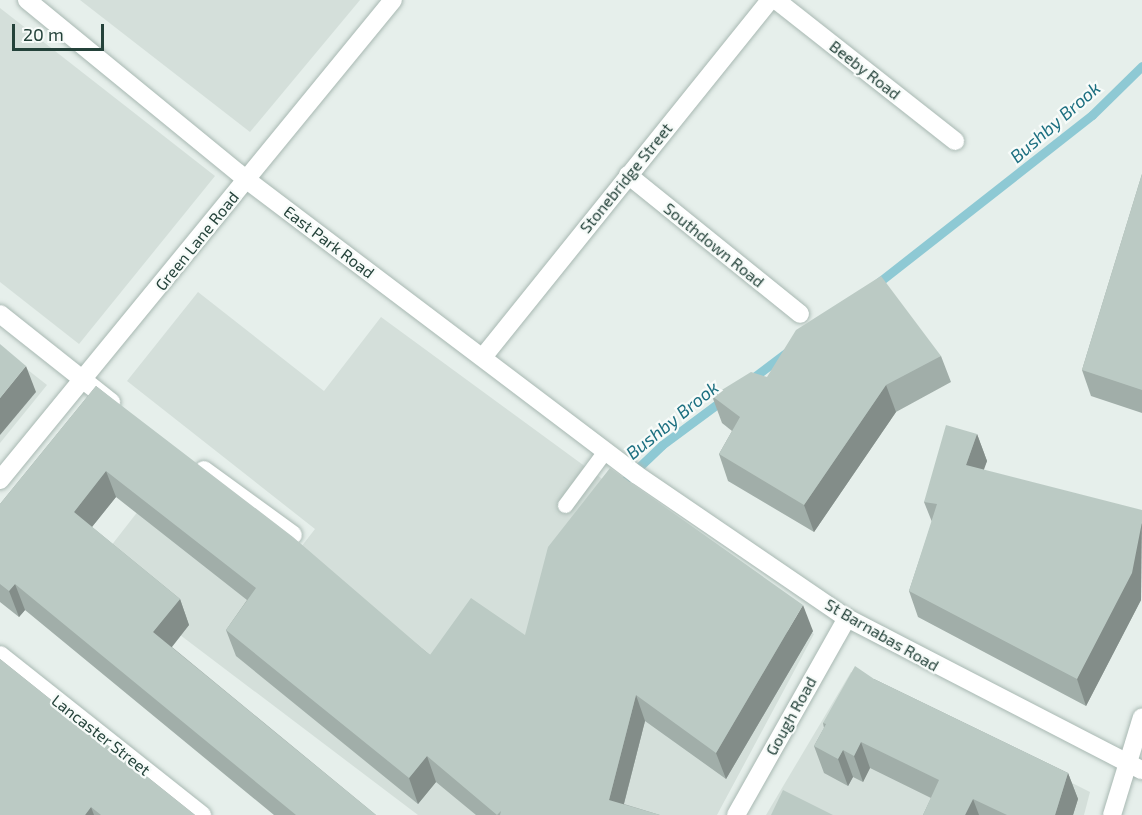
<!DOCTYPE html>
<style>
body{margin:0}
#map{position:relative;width:1142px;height:815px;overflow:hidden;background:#e6efeb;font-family:"Exo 2",sans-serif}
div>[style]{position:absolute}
.built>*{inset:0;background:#d4dfda}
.stream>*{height:9px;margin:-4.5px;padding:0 4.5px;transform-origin:4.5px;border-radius:4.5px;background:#8ec9d4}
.roads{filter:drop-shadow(0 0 2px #a8b8b2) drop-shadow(0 0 2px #a8b8b2)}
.service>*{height:15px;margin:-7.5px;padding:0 7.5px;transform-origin:7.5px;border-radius:7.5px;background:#fff}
.minor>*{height:18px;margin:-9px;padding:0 9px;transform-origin:9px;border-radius:9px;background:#fff}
.tertiary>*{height:18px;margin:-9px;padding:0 9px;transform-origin:9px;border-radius:9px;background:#fff}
.secondary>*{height:18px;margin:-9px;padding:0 9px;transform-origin:9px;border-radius:9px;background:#fff}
.wall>*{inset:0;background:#a1aea9}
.shaded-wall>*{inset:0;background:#838d89}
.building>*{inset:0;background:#bbcac4}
span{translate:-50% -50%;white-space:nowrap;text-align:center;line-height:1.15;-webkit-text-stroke:4.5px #f7fbf9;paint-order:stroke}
.street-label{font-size:16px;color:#24423a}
.water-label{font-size:18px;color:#1c6f80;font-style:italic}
.scale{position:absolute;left:12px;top:24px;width:92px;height:27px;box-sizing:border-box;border:3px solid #24423a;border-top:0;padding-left:8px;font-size:18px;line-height:21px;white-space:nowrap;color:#24423a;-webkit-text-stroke:4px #f7fbf9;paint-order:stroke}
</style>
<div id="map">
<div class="built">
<i style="clip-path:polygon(80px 0,360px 0,250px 132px)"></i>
<i style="clip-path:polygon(0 8px,215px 176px,79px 344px,0 282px)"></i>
<i style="clip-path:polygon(198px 292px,324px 391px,381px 317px,814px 634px,717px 815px,418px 815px,93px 569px,174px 465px,294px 556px,315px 529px,127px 381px)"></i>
<i style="clip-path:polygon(0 348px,47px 385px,0 443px)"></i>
<i style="clip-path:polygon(851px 672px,1090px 792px,1084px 815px,766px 815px)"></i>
</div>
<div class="stream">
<i style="left:874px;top:286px;width:277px;rotate:-38.1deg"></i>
<i style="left:1092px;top:115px;width:70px;rotate:-44.4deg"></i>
<i style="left:750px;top:380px;width:46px;rotate:-37.1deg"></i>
<i style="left:617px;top:488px;width:62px;rotate:-43.7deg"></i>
<i style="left:662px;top:445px;width:77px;rotate:-36.6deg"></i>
</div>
<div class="roads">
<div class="service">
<i style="left:565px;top:505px;width:67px;rotate:-53.5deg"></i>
</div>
<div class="minor">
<i style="left:776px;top:0;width:228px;rotate:38.2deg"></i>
<i style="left:628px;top:175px;width:221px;rotate:38.9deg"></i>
<i style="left:0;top:314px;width:142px;rotate:38.4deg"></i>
<i style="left:483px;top:357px;width:458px;rotate:-51.2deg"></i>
<i style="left:204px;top:470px;width:110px;rotate:36.1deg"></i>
<i style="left:0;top:655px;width:258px;rotate:38.4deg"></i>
<i style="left:736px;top:815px;width:226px;rotate:-60.6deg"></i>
<i style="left:1112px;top:815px;width:102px;rotate:-73deg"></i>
</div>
<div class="tertiary">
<i style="left:0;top:480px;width:620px;rotate:-50.69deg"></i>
</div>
<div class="secondary">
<i style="left:27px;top:0;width:284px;rotate:39.3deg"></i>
<i style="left:247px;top:180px;width:489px;rotate:37.1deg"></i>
<i style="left:637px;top:475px;width:254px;rotate:34.3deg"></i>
<i style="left:847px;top:618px;width:332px;rotate:27.3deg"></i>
</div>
</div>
<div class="wall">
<i style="clip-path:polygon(1142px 174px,1142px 413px,1091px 396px,1082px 370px)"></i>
<i style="clip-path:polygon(941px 356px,951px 382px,896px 412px,814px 532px,728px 481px,719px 454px,732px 431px,722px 423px,712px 396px,767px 377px)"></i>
<i style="clip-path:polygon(96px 386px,430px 655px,525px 635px,813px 631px,726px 779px,645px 721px,624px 804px,660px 815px,476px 815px,436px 782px,418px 804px,236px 656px,226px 630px,247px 600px,116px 497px,92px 527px,180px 599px,189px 625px,172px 647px,376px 815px,274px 815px,25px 610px,19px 617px,0 602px,0 504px)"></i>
<i style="clip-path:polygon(977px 434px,987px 461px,983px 470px,1141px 600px,1086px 706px,918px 617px,909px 591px,932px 522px,924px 502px)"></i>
<i style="clip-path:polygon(0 659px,195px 815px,0 815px)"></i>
<i style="clip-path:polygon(874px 679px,1068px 773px,1078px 799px,1073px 815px,923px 815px,931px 798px,870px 768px,863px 782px,853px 777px,848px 786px,824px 773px,814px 746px,824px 728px,823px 723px)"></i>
</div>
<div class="shaded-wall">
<i style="clip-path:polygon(26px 366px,36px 392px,0 435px,0 398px)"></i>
<i style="clip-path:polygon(886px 385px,896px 412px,814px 532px,804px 505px)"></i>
<i style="clip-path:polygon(977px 434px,987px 461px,976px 492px,966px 465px)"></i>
<i style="clip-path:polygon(106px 471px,116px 497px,83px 538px,74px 512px)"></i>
<i style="clip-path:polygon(1142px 522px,1141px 600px,1086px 706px,1077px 679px)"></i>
<i style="clip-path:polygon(15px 584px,25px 610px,19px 617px,9px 591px)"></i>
<i style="clip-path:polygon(180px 599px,189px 625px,163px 658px,153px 632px)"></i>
<i style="clip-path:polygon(803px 605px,813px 631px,726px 779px,716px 753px)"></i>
<i style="clip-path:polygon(636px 695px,645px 721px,621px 815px,609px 800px)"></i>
<i style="clip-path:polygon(861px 742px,870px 768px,863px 782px,854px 756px)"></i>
<i style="clip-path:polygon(843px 750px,853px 777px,848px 786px,838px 759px)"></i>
<i style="clip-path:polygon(427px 756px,436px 782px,418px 804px,409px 778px)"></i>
<i style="clip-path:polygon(1068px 773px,1078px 799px,1073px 815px,1055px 815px)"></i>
<i style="clip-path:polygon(973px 799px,979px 815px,965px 815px)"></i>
<i style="clip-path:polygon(91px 807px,94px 815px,85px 815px)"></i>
</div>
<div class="building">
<i style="clip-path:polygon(1142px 174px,1142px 390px,1082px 370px)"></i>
<i style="clip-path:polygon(881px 276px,941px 356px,886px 385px,804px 505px,719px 454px,740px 417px,712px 396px,751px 372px,767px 377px,796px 330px)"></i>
<i style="clip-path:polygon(0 344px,26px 366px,0 398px)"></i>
<i style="clip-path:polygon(96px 386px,293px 537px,430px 655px,471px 598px,525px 635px,548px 547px,610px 468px,803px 605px,716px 753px,636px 695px,609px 800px,660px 815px,500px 815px,501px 811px,497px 815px,427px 756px,409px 778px,226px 630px,256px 588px,106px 471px,74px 512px,180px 599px,153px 632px,376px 815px,296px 815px,15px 584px,9px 591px,0 584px,0 504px)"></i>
<i style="clip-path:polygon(946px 425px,977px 434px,966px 465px,1142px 510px,1142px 522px,1132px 573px,1077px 679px,909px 591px,937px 504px,924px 502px)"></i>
<i style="clip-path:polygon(0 659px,195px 815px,101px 815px,91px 807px,85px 815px,0 815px)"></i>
<i style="clip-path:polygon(855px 666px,874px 679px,1068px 773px,1055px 815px,1007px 815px,973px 799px,965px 815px,923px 815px,939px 780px,861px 742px,854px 756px,843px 750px,838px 759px,814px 746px,826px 724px,823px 723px)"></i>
<i style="clip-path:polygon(783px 790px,833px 815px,771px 815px)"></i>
</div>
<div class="street-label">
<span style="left:865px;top:70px;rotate:38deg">Beeby Road</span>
<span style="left:626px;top:178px;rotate:-51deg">Stonebridge Street</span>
<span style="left:197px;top:241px;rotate:-51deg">Green Lane Road</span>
<span style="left:329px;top:242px;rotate:37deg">East Park Road</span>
<span style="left:714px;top:245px;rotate:39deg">Southdown Road</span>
<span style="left:882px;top:635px;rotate:30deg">St Barnabas Road</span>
<span style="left:791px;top:716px;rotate:-61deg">Gough Road</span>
<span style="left:101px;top:735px;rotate:38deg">Lancaster Street</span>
</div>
<div class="water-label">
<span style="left:1055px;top:122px;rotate:-41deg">Bushby Brook</span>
<span style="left:672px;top:420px;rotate:-39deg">Bushby Brook</span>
</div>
<div class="scale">20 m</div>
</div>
